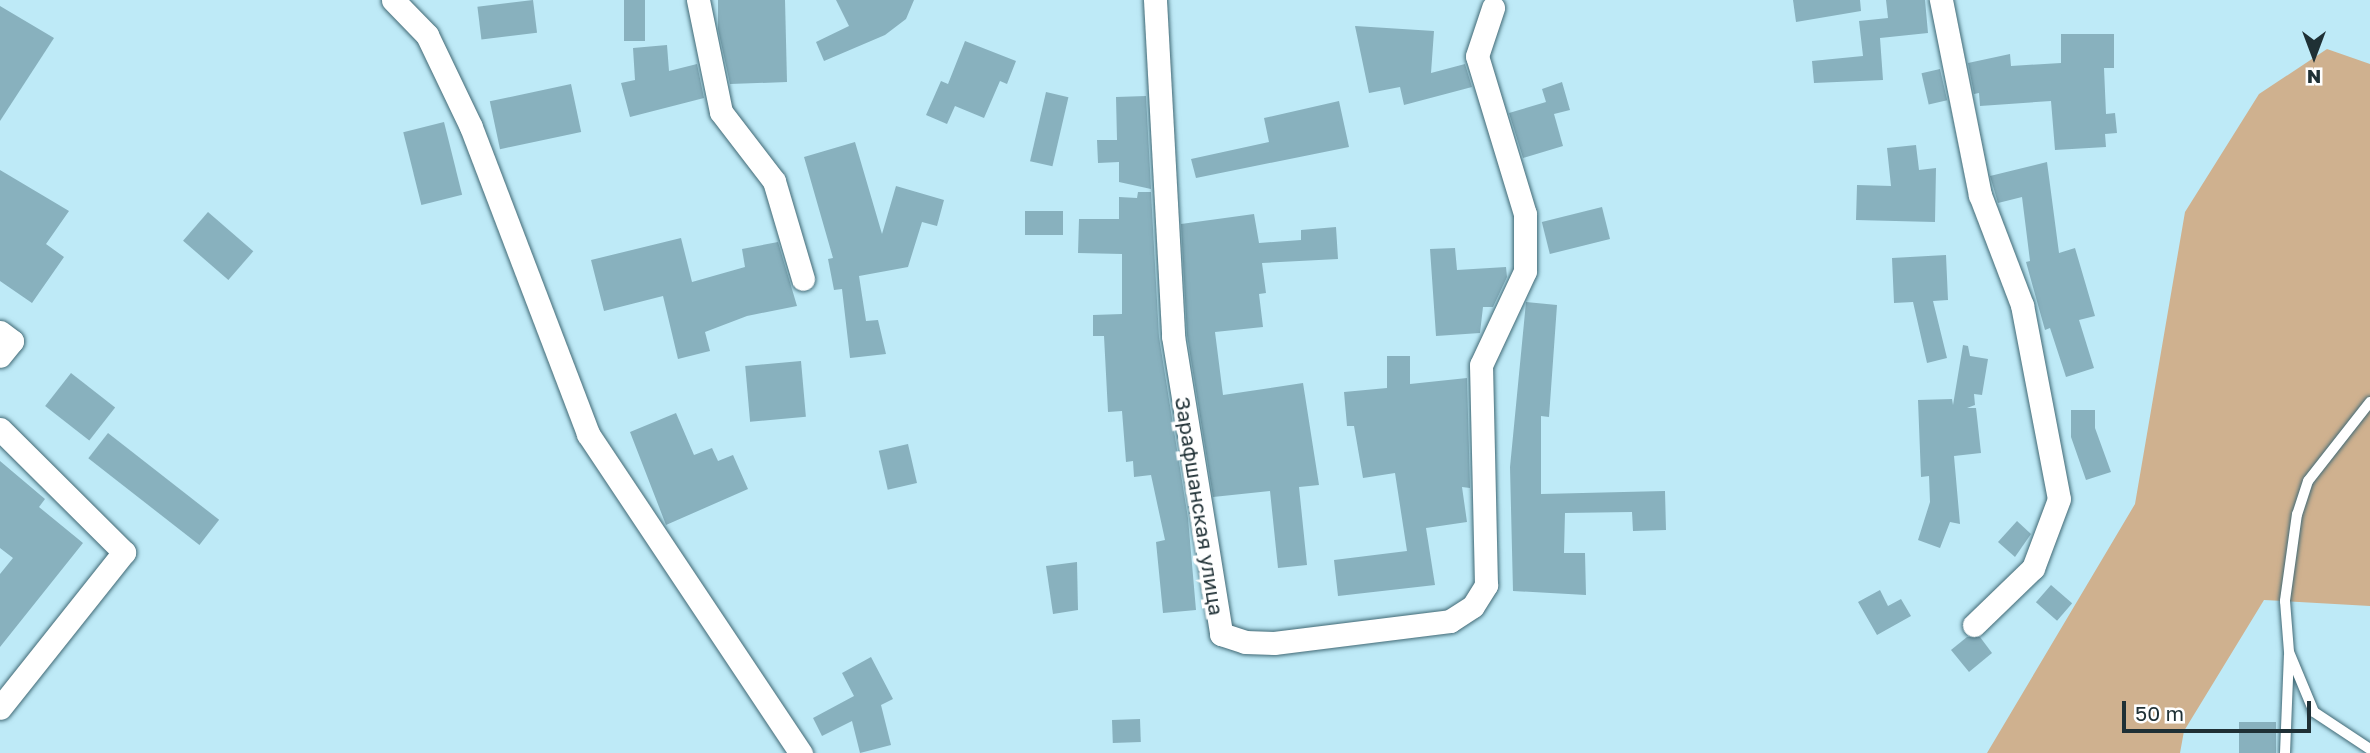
<!DOCTYPE html>
<meta charset="utf-8">
<style>
body{margin:0}
#map{position:relative;width:2370px;height:753px;overflow:hidden;background:#beeaf7;font-family:"Golos Text",sans-serif}
div>[style]{position:absolute}
.green>*{inset:0;background:#cfb18f}
.building>*{inset:0;background:#88b1be;transform-origin:0 0}
.roads{filter:drop-shadow(0 0 2px #416975) drop-shadow(0 0 2px #416975)}
.lane>*{height:10px;margin:-5px;padding:0 5px;transform-origin:5px;border-radius:5px;background:#fff}
.street>*{height:23px;margin:-11.5px;padding:0 11.5px;transform-origin:11.5px;border-radius:11.5px;background:#fff}
span{translate:-50% -50%;white-space:nowrap;text-align:center;line-height:1.15;-webkit-text-stroke:7px #fff;paint-order:stroke}
.street-label{font-size:21px;color:#1f3035}
.north{position:absolute;left:2279px;top:21px;width:70px;height:70px;-webkit-text-stroke:5px #fff;paint-order:stroke;rotate:180deg;font-size:19px;font-weight:700;line-height:28px;text-align:center;color:#1f3035}
.north::after{content:'';display:block;margin:auto;width:24px;height:32px;background:#1f3035;clip-path:polygon(50% 0,100% 100%,50% 72%,0 100%)}
.scale{position:absolute;left:2122px;top:701px;width:189px;height:32px;box-sizing:border-box;border:4px solid #1f3035;border-top:0;padding-left:9px;font-size:21px;line-height:24px;white-space:nowrap;color:#1f3035;-webkit-text-stroke:5px #fff;paint-order:stroke}
</style>
<div id="map">
<div class="green">
<i style="clip-path:polygon(2327px 49px,2370px 64px,2370px 606px,2264px 600px,2184px 731px,2180px 753px,1987px 753px,2135px 504px,2185px 212px,2259px 94px)"></i>
</div>
<div class="building">
<i style="left:533px;top:0;width:33px;height:56px;rotate:83deg"></i>
<i style="left:624px;top:0;width:21px;height:41px"></i>
<i style="clip-path:polygon(718px 0,785px 0,787px 82px,730px 84px,718px 29px)"></i>
<i style="clip-path:polygon(836px 0,914px 0,906px 19px,885px 35px,824px 61px,816px 42px,849px 26px)"></i>
<i style="clip-path:polygon(1793px 0,1860px 0,1861px 11px,1796px 22px)"></i>
<i style="clip-path:polygon(1886px 0,1925px 0,1928px 33px,1880px 38px,1883px 80px,1814px 83px,1812px 61px,1863px 56px,1859px 21px,1888px 18px)"></i>
<i style="clip-path:polygon(0 6px,54px 38px,0 121px)"></i>
<i style="clip-path:polygon(1355px 26px,1434px 31px,1431px 73px,1465px 64px,1472px 87px,1404px 105px,1400px 87px,1369px 93px)"></i>
<i style="clip-path:polygon(2061px 34px,2114px 34px,2114px 68px,2104px 68px,2106px 114px,2115px 113px,2117px 133px,2105px 134px,2106px 147px,2055px 150px,2051px 101px,1980px 106px,1979px 93px,1974px 94px,1968px 63px,2010px 54px,2011px 66px,2061px 63px)"></i>
<i style="clip-path:polygon(965px 41px,1016px 61px,1007px 84px,1000px 81px,984px 118px,955px 106px,947px 124px,926px 115px,941px 81px,948px 84px)"></i>
<i style="clip-path:polygon(667px 45px,669px 71px,697px 64px,704px 98px,630px 117px,621px 83px,635px 80px,633px 48px)"></i>
<i style="left:1940px;top:69px;width:32px;height:19px;rotate:77deg"></i>
<i style="clip-path:polygon(1562px 82px,1570px 110px,1554px 114px,1563px 146px,1523px 158px,1509px 113px,1546px 102px,1542px 89px)"></i>
<i style="left:571px;top:84px;width:49px;height:83px;rotate:78deg"></i>
<i style="left:1046px;top:92px;width:23px;height:71px;rotate:13deg"></i>
<i style="clip-path:polygon(1146px 96px,1151px 189px,1119px 182px,1119px 162px,1098px 163px,1097px 140px,1117px 140px,1116px 97px)"></i>
<i style="clip-path:polygon(1339px 101px,1349px 147px,1196px 178px,1191px 159px,1269px 142px,1264px 118px)"></i>
<i style="left:444px;top:122px;width:75px;height:42px;rotate:76deg"></i>
<i style="clip-path:polygon(855px 142px,882px 234px,896px 186px,944px 200px,937px 226px,922px 222px,908px 267px,859px 276px,866px 321px,878px 320px,886px 354px,850px 358px,842px 289px,834px 290px,828px 259px,833px 258px,804px 157px)"></i>
<i style="clip-path:polygon(1916px 145px,1919px 170px,1936px 168px,1935px 222px,1856px 220px,1857px 185px,1891px 186px,1887px 148px)"></i>
<i style="clip-path:polygon(2047px 162px,2059px 253px,2075px 248px,2095px 316px,2079px 320px,2094px 368px,2066px 377px,2050px 328px,2045px 330px,2026px 262px,2030px 261px,2022px 197px,1998px 203px,1990px 176px)"></i>
<i style="clip-path:polygon(0 170px,69px 211px,46px 244px,64px 257px,32px 303px,0 281px)"></i>
<i style="clip-path:polygon(1138px 192px,1151px 192px,1159px 337px,1188px 518px,1196px 610px,1163px 613px,1156px 542px,1165px 540px,1151px 475px,1134px 477px,1133px 461px,1126px 462px,1122px 411px,1108px 412px,1104px 336px,1093px 336px,1093px 315px,1122px 314px,1122px 254px,1078px 253px,1079px 219px,1119px 219px,1119px 197px,1137px 198px)"></i>
<i style="left:1602px;top:207px;width:33px;height:62px;rotate:76deg"></i>
<i style="left:1025px;top:211px;width:38px;height:24px"></i>
<i style="left:208px;top:212px;width:60px;height:38px;rotate:41deg"></i>
<i style="clip-path:polygon(1254px 214px,1259px 243px,1301px 240px,1301px 230px,1336px 227px,1338px 259px,1262px 263px,1266px 293px,1259px 294px,1263px 327px,1215px 332px,1223px 395px,1303px 383px,1319px 485px,1299px 487px,1307px 565px,1278px 568px,1270px 491px,1213px 497px,1187px 335px,1181px 224px)"></i>
<i style="clip-path:polygon(681px 238px,692px 282px,745px 267px,742px 249px,778px 242px,797px 306px,747px 316px,705px 332px,710px 351px,678px 359px,663px 296px,604px 311px,591px 260px)"></i>
<i style="clip-path:polygon(1455px 248px,1457px 270px,1506px 267px,1507px 277px,1493px 307px,1483px 307px,1480px 333px,1436px 336px,1430px 249px)"></i>
<i style="clip-path:polygon(1946px 255px,1948px 300px,1933px 301px,1947px 358px,1927px 363px,1913px 302px,1894px 303px,1892px 258px)"></i>
<i style="clip-path:polygon(1526px 302px,1557px 305px,1549px 417px,1541px 416px,1541px 494px,1665px 491px,1666px 530px,1633px 531px,1632px 512px,1565px 513px,1564px 553px,1585px 553px,1586px 595px,1513px 591px,1510px 467px)"></i>
<i style="clip-path:polygon(1963px 345px,1968px 346px,1970px 356px,1988px 359px,1982px 395px,1974px 394px,1975px 405px,1967px 408px,1976px 408px,1981px 453px,1954px 456px,1960px 524px,1950px 522px,1940px 548px,1918px 540px,1930px 502px,1929px 476px,1921px 477px,1918px 400px,1952px 399px,1953px 405px)"></i>
<i style="clip-path:polygon(1387px 356px,1410px 356px,1410px 384px,1467px 378px,1470px 488px,1462px 487px,1467px 522px,1426px 528px,1435px 585px,1338px 596px,1334px 560px,1407px 551px,1395px 473px,1363px 478px,1354px 426px,1347px 426px,1344px 392px,1387px 388px)"></i>
<i style="left:801px;top:361px;width:56px;height:56px;rotate:85deg"></i>
<i style="left:71px;top:373px;width:56px;height:42px;rotate:38deg"></i>
<i style="clip-path:polygon(2071px 410px,2095px 410px,2095px 428px,2111px 472px,2086px 480px,2071px 437px)"></i>
<i style="clip-path:polygon(676px 413px,694px 455px,712px 448px,718px 461px,733px 455px,748px 489px,666px 525px,630px 432px)"></i>
<i style="left:108px;top:433px;width:141px;height:32px;rotate:38deg"></i>
<i style="left:908px;top:444px;width:40px;height:30px;rotate:77deg"></i>
<i style="clip-path:polygon(0 461px,45px 499px,39px 507px,83px 543px,0 647px,0 574px,13px 558px,0 548px)"></i>
<i style="clip-path:polygon(2017px 521px,2031px 534px,2015px 557px,1998px 542px)"></i>
<i style="clip-path:polygon(1077px 562px,1078px 610px,1053px 614px,1046px 566px)"></i>
<i style="left:2051px;top:585px;width:28px;height:23px;rotate:41deg"></i>
<i style="clip-path:polygon(1880px 590px,1888px 606px,1901px 599px,1911px 616px,1877px 635px,1858px 602px)"></i>
<i style="clip-path:polygon(1967px 637px,1980px 637px,1992px 653px,1969px 672px,1951px 650px)"></i>
<i style="clip-path:polygon(871px 657px,893px 699px,881px 705px,891px 745px,860px 753px,852px 721px,822px 736px,813px 718px,854px 696px,842px 673px)"></i>
<i style="left:1140px;top:719px;width:23px;height:28px;rotate:88deg"></i>
<i style="left:2239px;top:722px;width:37px;height:31px"></i>
</div>
<div class="roads">
<div class="lane">
<i style="left:2370px;top:402px;width:100px;rotate:128.1deg"></i>
<i style="left:2308px;top:481px;width:35px;rotate:108deg"></i>
<i style="left:2297px;top:514px;width:88px;rotate:97.9deg"></i>
<i style="left:2285px;top:601px;width:51px;rotate:85.5deg"></i>
<i style="left:2289px;top:652px;width:65px;rotate:67.4deg"></i>
<i style="left:2314px;top:712px;width:67px;rotate:33.5deg"></i>
<i style="left:2285px;top:753px;width:98px;rotate:-87.7deg"></i>
</div>
<div class="street">
<i style="left:393px;top:0;width:49px;rotate:45.8deg"></i>
<i style="left:427px;top:35px;width:102px;rotate:64.4deg"></i>
<i style="left:471px;top:127px;width:329px;rotate:69.1deg"></i>
<i style="left:588px;top:434px;width:384px;rotate:56.3deg"></i>
<i style="left:698px;top:0;width:114px;rotate:78.4deg"></i>
<i style="left:721px;top:112px;width:87px;rotate:52.5deg"></i>
<i style="left:774px;top:181px;width:102px;rotate:73.5deg"></i>
<i style="left:1155px;top:0;width:336px;rotate:86.9deg"></i>
<i style="left:1173px;top:336px;width:302px;rotate:80.8deg"></i>
<i style="left:1221px;top:634px;width:25px;rotate:18deg"></i>
<i style="left:1245px;top:642px;width:29px;rotate:2deg"></i>
<i style="left:1274px;top:643px;width:177px;rotate:-7.1deg"></i>
<i style="left:1450px;top:621px;width:27px;rotate:-33deg"></i>
<i style="left:1473px;top:606px;width:25px;rotate:-58deg"></i>
<i style="left:1486px;top:585px;width:220px;rotate:-91.3deg"></i>
<i style="left:1481px;top:365px;width:104px;rotate:-64.9deg"></i>
<i style="left:1525px;top:271px;width:57px;rotate:-90deg"></i>
<i style="left:1525px;top:214px;width:165px;rotate:-106.9deg"></i>
<i style="left:1477px;top:56px;width:51px;rotate:-71.6deg"></i>
<i style="left:1941px;top:0;width:199px;rotate:78.7deg"></i>
<i style="left:1980px;top:195px;width:118px;rotate:69.1deg"></i>
<i style="left:2022px;top:305px;width:197px;rotate:79.2deg"></i>
<i style="left:2059px;top:499px;width:74px;rotate:110.6deg"></i>
<i style="left:2033px;top:568px;width:82px;rotate:136deg"></i>
<i style="left:0;top:332px;width:15px;rotate:37deg"></i>
<i style="left:12px;top:341px;width:19px;rotate:129deg"></i>
<i style="left:0;top:429px;width:175px;rotate:44.8deg"></i>
<i style="left:124px;top:552px;width:199px;rotate:128.5deg"></i>
</div>
</div>
<div class="street-label">
<span style="left:1200px;top:506px;rotate:81deg">Зарафшанская улица</span>
</div>
<div class="north">N</div>
<div class="scale">50 m</div>
</div>
